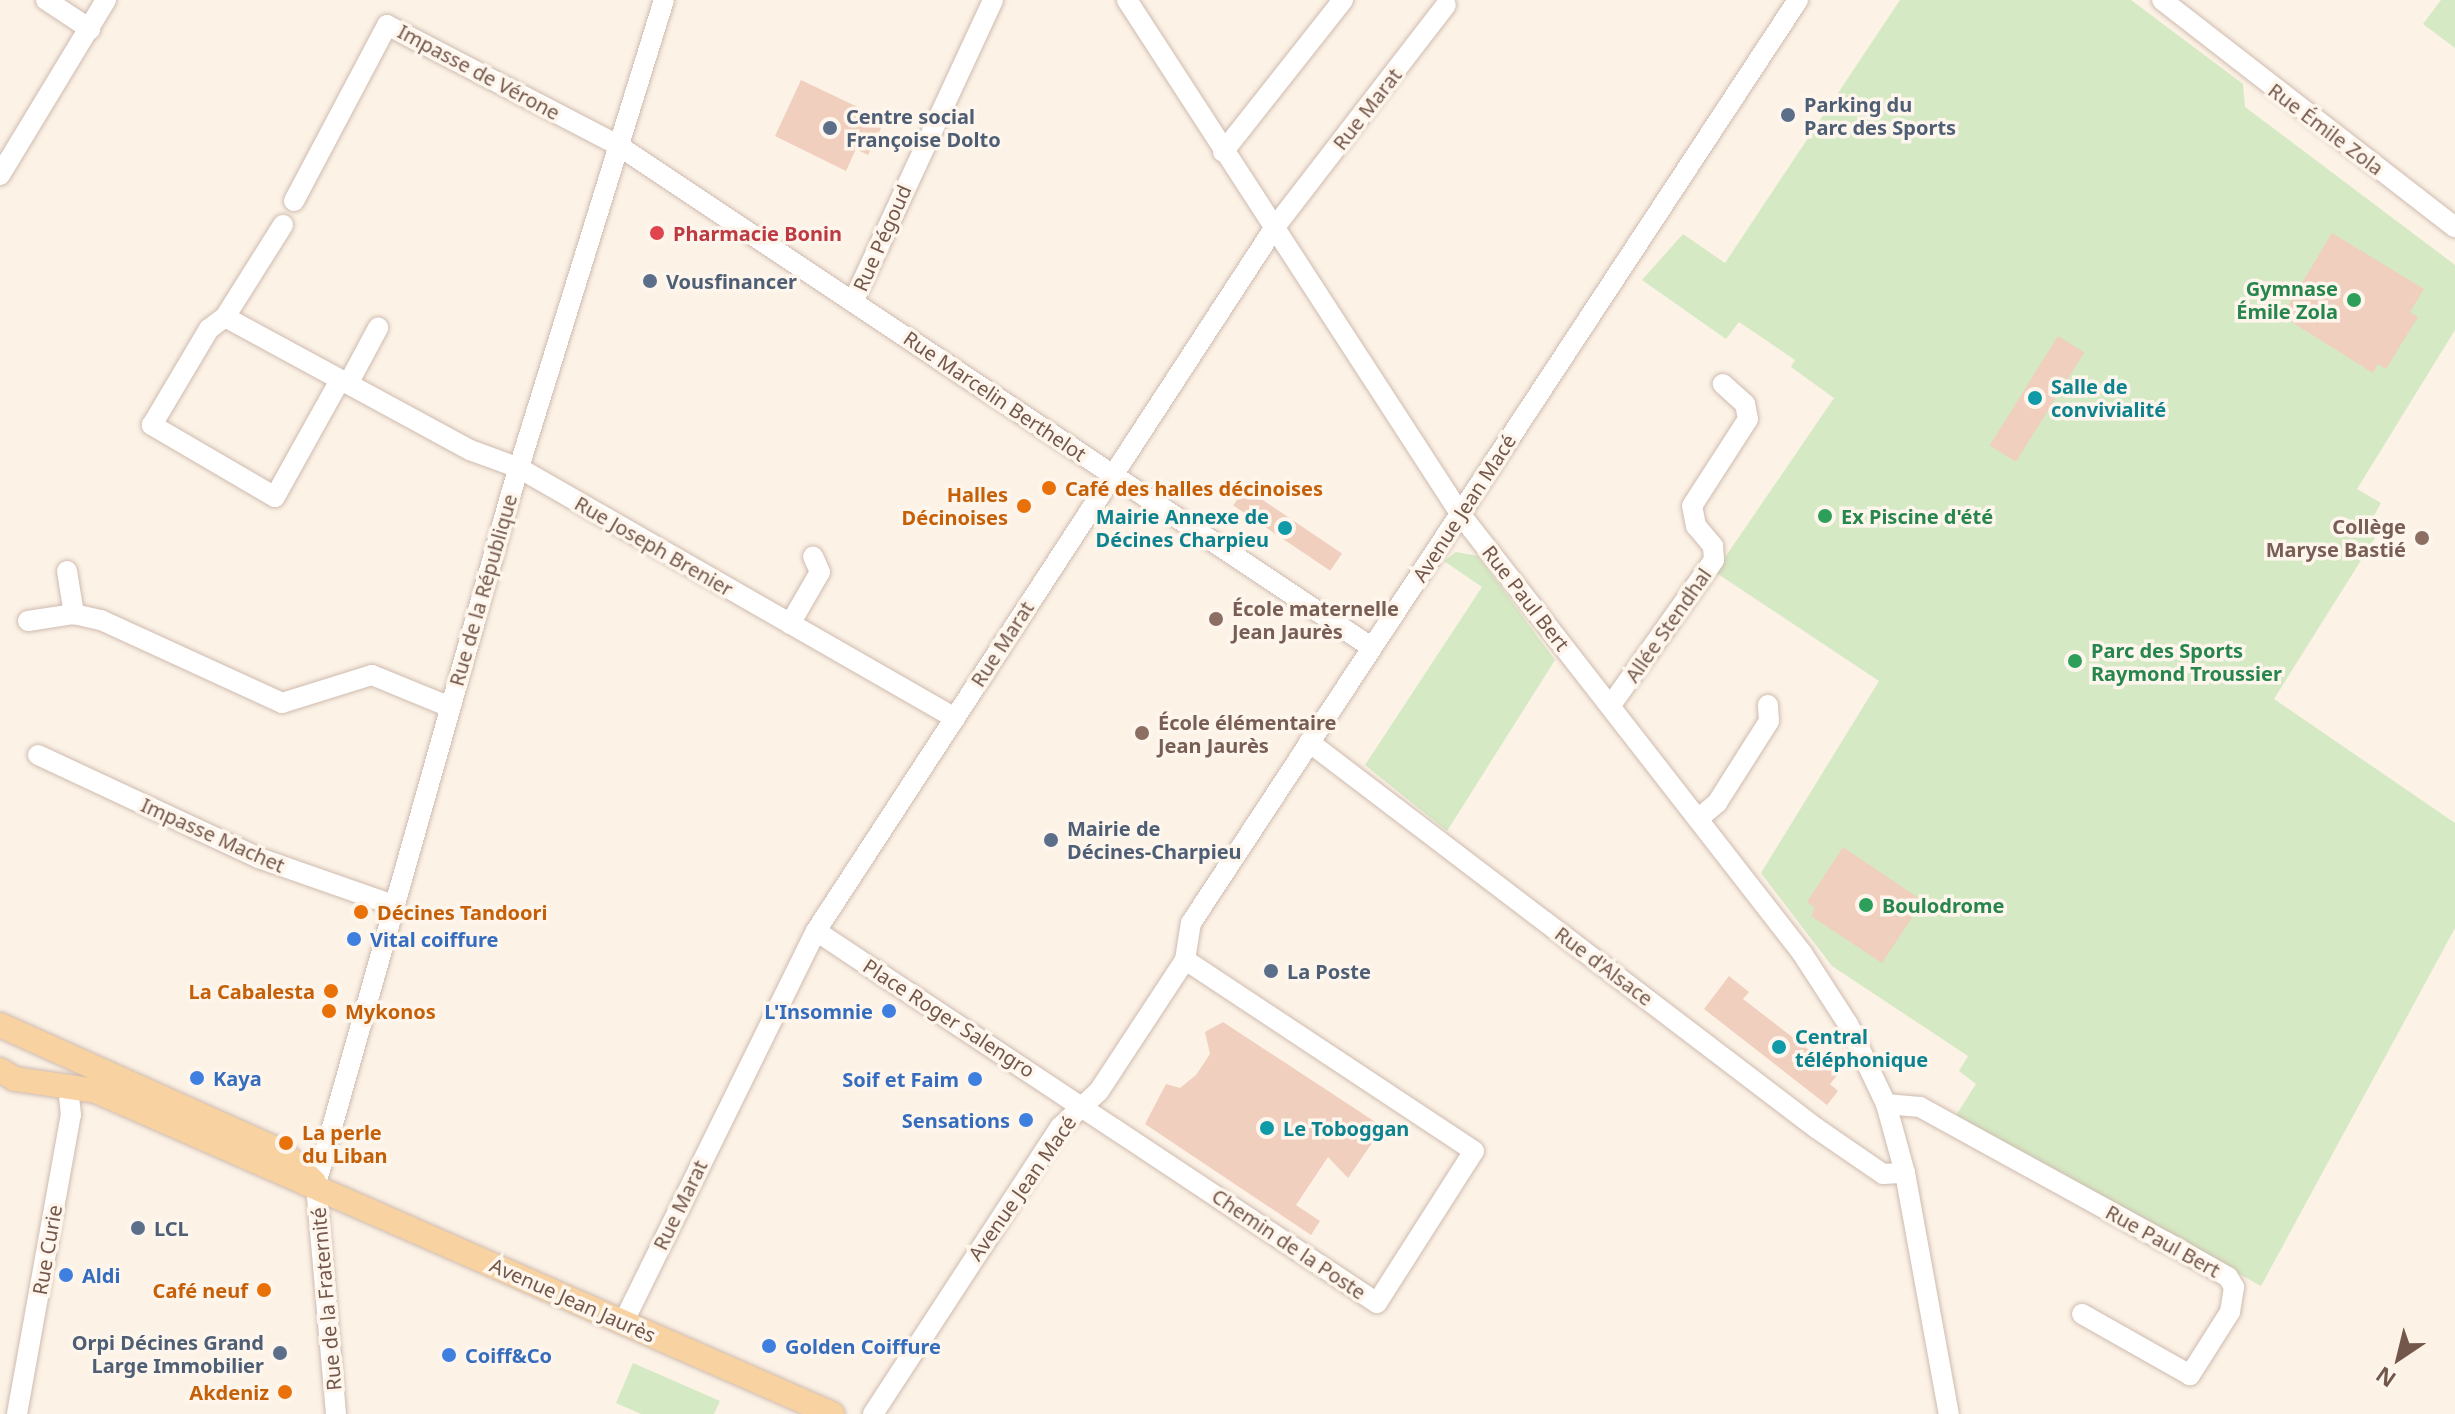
<!DOCTYPE html>
<meta charset="utf-8">
<style>
body{margin:0}
#map{position:relative;width:2455px;height:1414px;overflow:hidden;background:#fcf2e6;font-family:"Noto Sans",sans-serif}
div>[style]{position:absolute}
.green>*{inset:0;background:#d5e9c4}
.building>*{inset:0;background:#f0cfbe;transform-origin:0 0}
.roads{filter:drop-shadow(0 0 2px #cfbbaf) drop-shadow(0 0 2px #cfbbaf)}
.minor>*{height:20px;margin:-10px;padding:0 10px;transform-origin:10px;border-radius:10px;background:#fff}
.major>*{height:24px;margin:-12px;padding:0 12px;transform-origin:12px;border-radius:12px;background:#f8d2a0}
.dots>*{width:22px;height:22px;translate:-50% -50%;box-sizing:border-box;border:4px solid #fef6ec;border-radius:50%}
span{translate:-50% -50%;white-space:nowrap;text-align:center;line-height:1.15;-webkit-text-stroke:7px #fef6ec;paint-order:stroke}
.street-label{font-size:20px;color:#74574b}
.service-label{font-size:20px;color:#4e5e75;font-weight:700}
.left{translate:0 -50%;text-align:left}
.right{translate:-100% -50%;text-align:right}
.health-label{font-size:20px;color:#be3a42;font-weight:700}
.leisure-label{font-size:20px;color:#27864d;font-weight:700}
.culture-label{font-size:20px;color:#0d838f;font-weight:700}
.food-label{font-size:20px;color:#c56008;font-weight:700}
.education-label{font-size:20px;color:#785e54;font-weight:700}
.shop-label{font-size:20px;color:#366cbe;font-weight:700}
.north{position:absolute;left:2359px;top:1318px;width:80px;height:80px;-webkit-text-stroke:6px #fef6ec;paint-order:stroke;rotate:215deg;font-size:22px;font-weight:700;line-height:32px;text-align:center;color:#74574b}
.north::after{content:'';display:block;margin:auto;width:28px;height:36px;background:#74574b;clip-path:polygon(50% 0,100% 100%,50% 72%,0 100%)}
</style>
<div id="map">
<div class="green">
<i style="clip-path:polygon(1900px 0,2131px 0,2243px 84px,2245px 107px,2455px 265px,2455px 330px,2357px 489px,2381px 503px,2370px 523px,2380px 530px,2274px 699px,2455px 823px,2455px 928px,2261px 1286px,1955px 1117px,1976px 1084px,1959px 1071px,1968px 1056px,1832px 966px,1761px 873px,1879px 681px,1715px 572px,1834px 398px,1791px 367px,1795px 360px,1739px 322px,1726px 339px,1642px 280px,1683px 234px,1725px 263px)"></i>
<i style="clip-path:polygon(2441px 0,2455px 0,2455px 48px,2423px 24px)"></i>
<i style="clip-path:polygon(1456px 552px,1478px 556px,1555px 660px,1447px 831px,1365px 765px,1482px 587px,1444px 561px)"></i>
<i style="clip-path:polygon(633px 1363px,720px 1401px,714px 1414px,641px 1414px,616px 1403px)"></i>
</div>
<div class="building">
<i style="clip-path:polygon(801px 80px,885px 120px,868px 155px,856px 149px,846px 171px,775px 136px)"></i>
<i style="clip-path:polygon(2332px 233px,2424px 289px,2410px 312px,2418px 317px,2386px 369px,2378px 364px,2373px 373px,2282px 316px)"></i>
<i style="left:2058px;top:336px;width:31px;height:129px;rotate:32deg"></i>
<i style="left:1245px;top:488px;width:117px;height:21px;rotate:34deg"></i>
<i style="clip-path:polygon(1843px 847px,1923px 901px,1882px 963px,1811px 916px,1815px 908px,1807px 902px)"></i>
<i style="clip-path:polygon(1729px 976px,1749px 992px,1743px 999px,1839px 1073px,1830px 1084px,1838px 1091px,1827px 1105px,1704px 1009px)"></i>
<i style="clip-path:polygon(1223px 1022px,1383px 1127px,1348px 1178px,1328px 1157px,1296px 1205px,1320px 1221px,1311px 1235px,1145px 1124px,1166px 1084px,1180px 1088px,1196px 1075px,1210px 1054px,1205px 1032px)"></i>
</div>
<div class="roads">
<div class="minor">
<i style="left:46px;top:0;width:53px;rotate:33.4deg"></i>
<i style="left:1127px;top:0;width:614px;rotate:57.03deg"></i>
<i style="left:1461px;top:515px;width:555px;rotate:52.1deg"></i>
<i style="left:1802px;top:953px;width:85px;rotate:57.1deg"></i>
<i style="left:1848px;top:1024px;width:89px;rotate:64.6deg"></i>
<i style="left:1886px;top:1104px;width:72px;rotate:74.6deg"></i>
<i style="left:1905px;top:1173px;width:245px;rotate:79.7deg"></i>
<i style="left:2162px;top:0;width:371px;rotate:37.8deg"></i>
<i style="left:1223px;top:152px;width:194px;rotate:-51.7deg"></i>
<i style="left:0;top:175px;width:205px;rotate:-58.8deg"></i>
<i style="left:294px;top:201px;width:199px;rotate:-62.1deg"></i>
<i style="left:387px;top:25px;width:262px;rotate:27.5deg"></i>
<i style="left:619px;top:146px;width:904px;rotate:33.67deg"></i>
<i style="left:853px;top:302px;width:333px;rotate:-65.1deg"></i>
<i style="left:225px;top:317px;width:109px;rotate:-57.8deg"></i>
<i style="left:340px;top:380px;width:134px;rotate:119.1deg"></i>
<i style="left:275px;top:497px;width:143px;rotate:-149.7deg"></i>
<i style="left:152px;top:425px;width:112px;rotate:-59.3deg"></i>
<i style="left:209px;top:329px;width:20px;rotate:-37deg"></i>
<i style="left:225px;top:317px;width:279px;rotate:28.5deg"></i>
<i style="left:470px;top:450px;width:52px;rotate:20.2deg"></i>
<i style="left:519px;top:468px;width:503px;rotate:29.83deg"></i>
<i style="left:348px;top:384px;width:64px;rotate:-61.8deg"></i>
<i style="left:67px;top:571px;width:44px;rotate:80.8deg"></i>
<i style="left:28px;top:621px;width:47px;rotate:-8.7deg"></i>
<i style="left:74px;top:614px;width:28px;rotate:13deg"></i>
<i style="left:101px;top:620px;width:199px;rotate:24.6deg"></i>
<i style="left:282px;top:703px;width:94px;rotate:-17.3deg"></i>
<i style="left:372px;top:675px;width:84px;rotate:22.3deg"></i>
<i style="left:790px;top:624px;width:60px;rotate:-60deg"></i>
<i style="left:820px;top:572px;width:17px;rotate:-114deg"></i>
<i style="left:1611px;top:705px;width:178px;rotate:-54.6deg"></i>
<i style="left:1714px;top:560px;width:14px;rotate:-94deg"></i>
<i style="left:1713px;top:546px;width:26px;rotate:-130deg"></i>
<i style="left:1696px;top:526px;width:20px;rotate:-101deg"></i>
<i style="left:1692px;top:506px;width:103px;rotate:-57.2deg"></i>
<i style="left:1748px;top:419px;width:15px;rotate:-101deg"></i>
<i style="left:1745px;top:404px;width:30px;rotate:-138deg"></i>
<i style="left:1309px;top:742px;width:637px;rotate:37.28deg"></i>
<i style="left:1816px;top:1128px;width:81px;rotate:34.5deg"></i>
<i style="left:1883px;top:1174px;width:22px;rotate:-3deg"></i>
<i style="left:38px;top:755px;width:244px;rotate:25deg"></i>
<i style="left:259px;top:858px;width:142px;rotate:19.3deg"></i>
<i style="left:1698px;top:819px;width:25px;rotate:-40deg"></i>
<i style="left:1717px;top:803px;width:97px;rotate:-57.6deg"></i>
<i style="left:1769px;top:721px;width:16px;rotate:-94deg"></i>
<i style="left:816px;top:931px;width:673px;rotate:33.55deg"></i>
<i style="left:1377px;top:1303px;width:180px;rotate:-57.5deg"></i>
<i style="left:1474px;top:1151px;width:346px;rotate:-146.5deg"></i>
<i style="left:1886px;top:1104px;width:34px;rotate:5deg"></i>
<i style="left:1920px;top:1107px;width:281px;rotate:28.8deg"></i>
<i style="left:2166px;top:1242px;width:71px;rotate:29.4deg"></i>
<i style="left:2228px;top:1277px;width:12px;rotate:59deg"></i>
<i style="left:2234px;top:1287px;width:25px;rotate:99deg"></i>
<i style="left:2230px;top:1312px;width:75px;rotate:122.4deg"></i>
<i style="left:2190px;top:1375px;width:124px;rotate:-150.5deg"></i>
<i style="left:623px;top:1323px;width:437px;rotate:-63.8deg"></i>
<i style="left:816px;top:931px;width:840px;rotate:-56.9deg"></i>
<i style="left:1275px;top:227px;width:280px;rotate:-52.4deg"></i>
<i style="left:17px;top:1414px;width:304px;rotate:-79.8deg"></i>
<i style="left:71px;top:1115px;width:30px;rotate:-96deg"></i>
<i style="left:336px;top:1414px;width:231px;rotate:-95deg"></i>
<i style="left:316px;top:1184px;width:721px;rotate:-74.23deg"></i>
<i style="left:512px;top:490px;width:513px;rotate:-72.77deg"></i>
<i style="left:873px;top:1414px;width:343px;rotate:-56.9deg"></i>
<i style="left:1060px;top:1127px;width:53px;rotate:-42.7deg"></i>
<i style="left:1099px;top:1091px;width:157px;rotate:-56.7deg"></i>
<i style="left:1185px;top:960px;width:37px;rotate:-81deg"></i>
<i style="left:1191px;top:923px;width:1105px;rotate:-56.67deg"></i>
</div>
<div class="major">
<i style="left:0;top:1025px;width:308px;rotate:24.2deg"></i>
<i style="left:281px;top:1151px;width:45px;rotate:43.2deg"></i>
<i style="left:0;top:1070px;width:17px;rotate:31deg"></i>
<i style="left:15px;top:1079px;width:82px;rotate:8.4deg"></i>
<i style="left:96px;top:1091px;width:804px;rotate:23.69deg"></i>
</div>
</div>
<div class="dots">
<i style="left:1788px;top:115px;background:#5c6f8a"></i>
<i style="left:830px;top:128px;background:#5c6f8a"></i>
<i style="left:657px;top:233px;background:#e0444e"></i>
<i style="left:650px;top:281px;background:#5c6f8a"></i>
<i style="left:2354px;top:300px;background:#2e9e5b"></i>
<i style="left:2035px;top:398px;background:#0f9aa8"></i>
<i style="left:1049px;top:488px;background:#e8710a"></i>
<i style="left:1024px;top:506px;background:#e8710a"></i>
<i style="left:1825px;top:516px;background:#2e9e5b"></i>
<i style="left:1285px;top:528px;background:#0f9aa8"></i>
<i style="left:2422px;top:538px;background:#8d6e63"></i>
<i style="left:1216px;top:619px;background:#8d6e63"></i>
<i style="left:2075px;top:661px;background:#2e9e5b"></i>
<i style="left:1142px;top:733px;background:#8d6e63"></i>
<i style="left:1051px;top:840px;background:#5c6f8a"></i>
<i style="left:1866px;top:905px;background:#2e9e5b"></i>
<i style="left:361px;top:912px;background:#e8710a"></i>
<i style="left:354px;top:939px;background:#3f7fe0"></i>
<i style="left:1271px;top:971px;background:#5c6f8a"></i>
<i style="left:331px;top:991px;background:#e8710a"></i>
<i style="left:329px;top:1011px;background:#e8710a"></i>
<i style="left:889px;top:1011px;background:#3f7fe0"></i>
<i style="left:1779px;top:1047px;background:#0f9aa8"></i>
<i style="left:197px;top:1078px;background:#3f7fe0"></i>
<i style="left:975px;top:1079px;background:#3f7fe0"></i>
<i style="left:1026px;top:1120px;background:#3f7fe0"></i>
<i style="left:1267px;top:1128px;background:#0f9aa8"></i>
<i style="left:286px;top:1143px;background:#e8710a"></i>
<i style="left:138px;top:1228px;background:#5c6f8a"></i>
<i style="left:66px;top:1275px;background:#3f7fe0"></i>
<i style="left:264px;top:1290px;background:#e8710a"></i>
<i style="left:769px;top:1346px;background:#3f7fe0"></i>
<i style="left:280px;top:1353px;background:#5c6f8a"></i>
<i style="left:449px;top:1355px;background:#3f7fe0"></i>
<i style="left:285px;top:1392px;background:#e8710a"></i>
</div>
<div class="street-label">
<span style="left:479px;top:72px;rotate:28deg">Impasse de Vérone</span>
<span style="left:1367px;top:109px;rotate:-52deg">Rue Marat</span>
<span style="left:2326px;top:129px;rotate:37deg">Rue Émile Zola</span>
<span style="left:882px;top:238px;rotate:-66deg">Rue Pégoud</span>
<span style="left:995px;top:396px;rotate:34deg">Rue Marcelin Berthelot</span>
<span style="left:1464px;top:508px;rotate:-57deg">Avenue Jean Macé</span>
<span style="left:654px;top:546px;rotate:30deg">Rue Joseph Brenier</span>
<span style="left:483px;top:590px;rotate:-74deg">Rue de la République</span>
<span style="left:1526px;top:598px;rotate:52deg">Rue Paul Bert</span>
<span style="left:1668px;top:625px;rotate:-55deg">Allée Stendhal</span>
<span style="left:1002px;top:644px;rotate:-57deg">Rue Marat</span>
<span style="left:213px;top:835px;rotate:24deg">Impasse Machet</span>
<span style="left:1604px;top:966px;rotate:37deg">Rue d'Alsace</span>
<span style="left:949px;top:1018px;rotate:33deg">Place Roger Salengro</span>
<span style="left:1022px;top:1188px;rotate:-55deg">Avenue Jean Macé</span>
<span style="left:680px;top:1205px;rotate:-64deg">Rue Marat</span>
<span style="left:2163px;top:1241px;rotate:29deg">Rue Paul Bert</span>
<span style="left:1289px;top:1244px;rotate:34deg">Chemin de la Poste</span>
<span style="left:47px;top:1250px;rotate:-80deg">Rue Curie</span>
<span style="left:326px;top:1299px;rotate:-95deg">Rue de la Fraternité</span>
<span style="left:573px;top:1300px;rotate:24deg">Avenue Jean Jaurès</span>
</div>
<div class="service-label">
<span class="left" style="left:1804px;top:116px">Parking du<br>Parc des Sports</span>
<span class="left" style="left:846px;top:128px">Centre social<br>Françoise Dolto</span>
<span class="left" style="left:666px;top:281px">Vousfinancer</span>
<span class="left" style="left:1067px;top:840px">Mairie de<br>Décines-Charpieu</span>
<span class="left" style="left:1287px;top:971px">La Poste</span>
<span class="left" style="left:154px;top:1228px">LCL</span>
<span class="right" style="left:264px;top:1354px">Orpi Décines Grand<br>Large Immobilier</span>
</div>
<div class="health-label">
<span class="left" style="left:673px;top:233px">Pharmacie Bonin</span>
</div>
<div class="leisure-label">
<span class="right" style="left:2338px;top:300px">Gymnase<br>Émile Zola</span>
<span class="left" style="left:1841px;top:516px">Ex Piscine d'été</span>
<span class="left" style="left:2091px;top:662px">Parc des Sports<br>Raymond Troussier</span>
<span class="left" style="left:1882px;top:905px">Boulodrome</span>
</div>
<div class="culture-label">
<span class="left" style="left:2051px;top:398px">Salle de<br>convivialité</span>
<span class="right" style="left:1269px;top:528px">Mairie Annexe de<br>Décines Charpieu</span>
<span class="left" style="left:1795px;top:1048px">Central<br>téléphonique</span>
<span class="left" style="left:1283px;top:1128px">Le Toboggan</span>
</div>
<div class="food-label">
<span class="left" style="left:1065px;top:488px">Café des halles décinoises</span>
<span class="right" style="left:1008px;top:506px">Halles<br>Décinoises</span>
<span class="left" style="left:377px;top:912px">Décines Tandoori</span>
<span class="right" style="left:315px;top:991px">La Cabalesta</span>
<span class="left" style="left:345px;top:1011px">Mykonos</span>
<span class="left" style="left:302px;top:1144px">La perle<br>du Liban</span>
<span class="right" style="left:248px;top:1290px">Café neuf</span>
<span class="right" style="left:269px;top:1392px">Akdeniz</span>
</div>
<div class="education-label">
<span class="right" style="left:2406px;top:538px">Collège<br>Maryse Bastié</span>
<span class="left" style="left:1232px;top:620px">École maternelle<br>Jean Jaurès</span>
<span class="left" style="left:1158px;top:734px">École élémentaire<br>Jean Jaurès</span>
</div>
<div class="shop-label">
<span class="left" style="left:370px;top:939px">Vital coiffure</span>
<span class="right" style="left:873px;top:1011px">L'Insomnie</span>
<span class="left" style="left:213px;top:1078px">Kaya</span>
<span class="right" style="left:959px;top:1079px">Soif et Faim</span>
<span class="right" style="left:1010px;top:1120px">Sensations</span>
<span class="left" style="left:82px;top:1275px">Aldi</span>
<span class="left" style="left:785px;top:1346px">Golden Coiffure</span>
<span class="left" style="left:465px;top:1355px">Coiff&amp;Co</span>
</div>
<div class="north">N</div>
</div>
